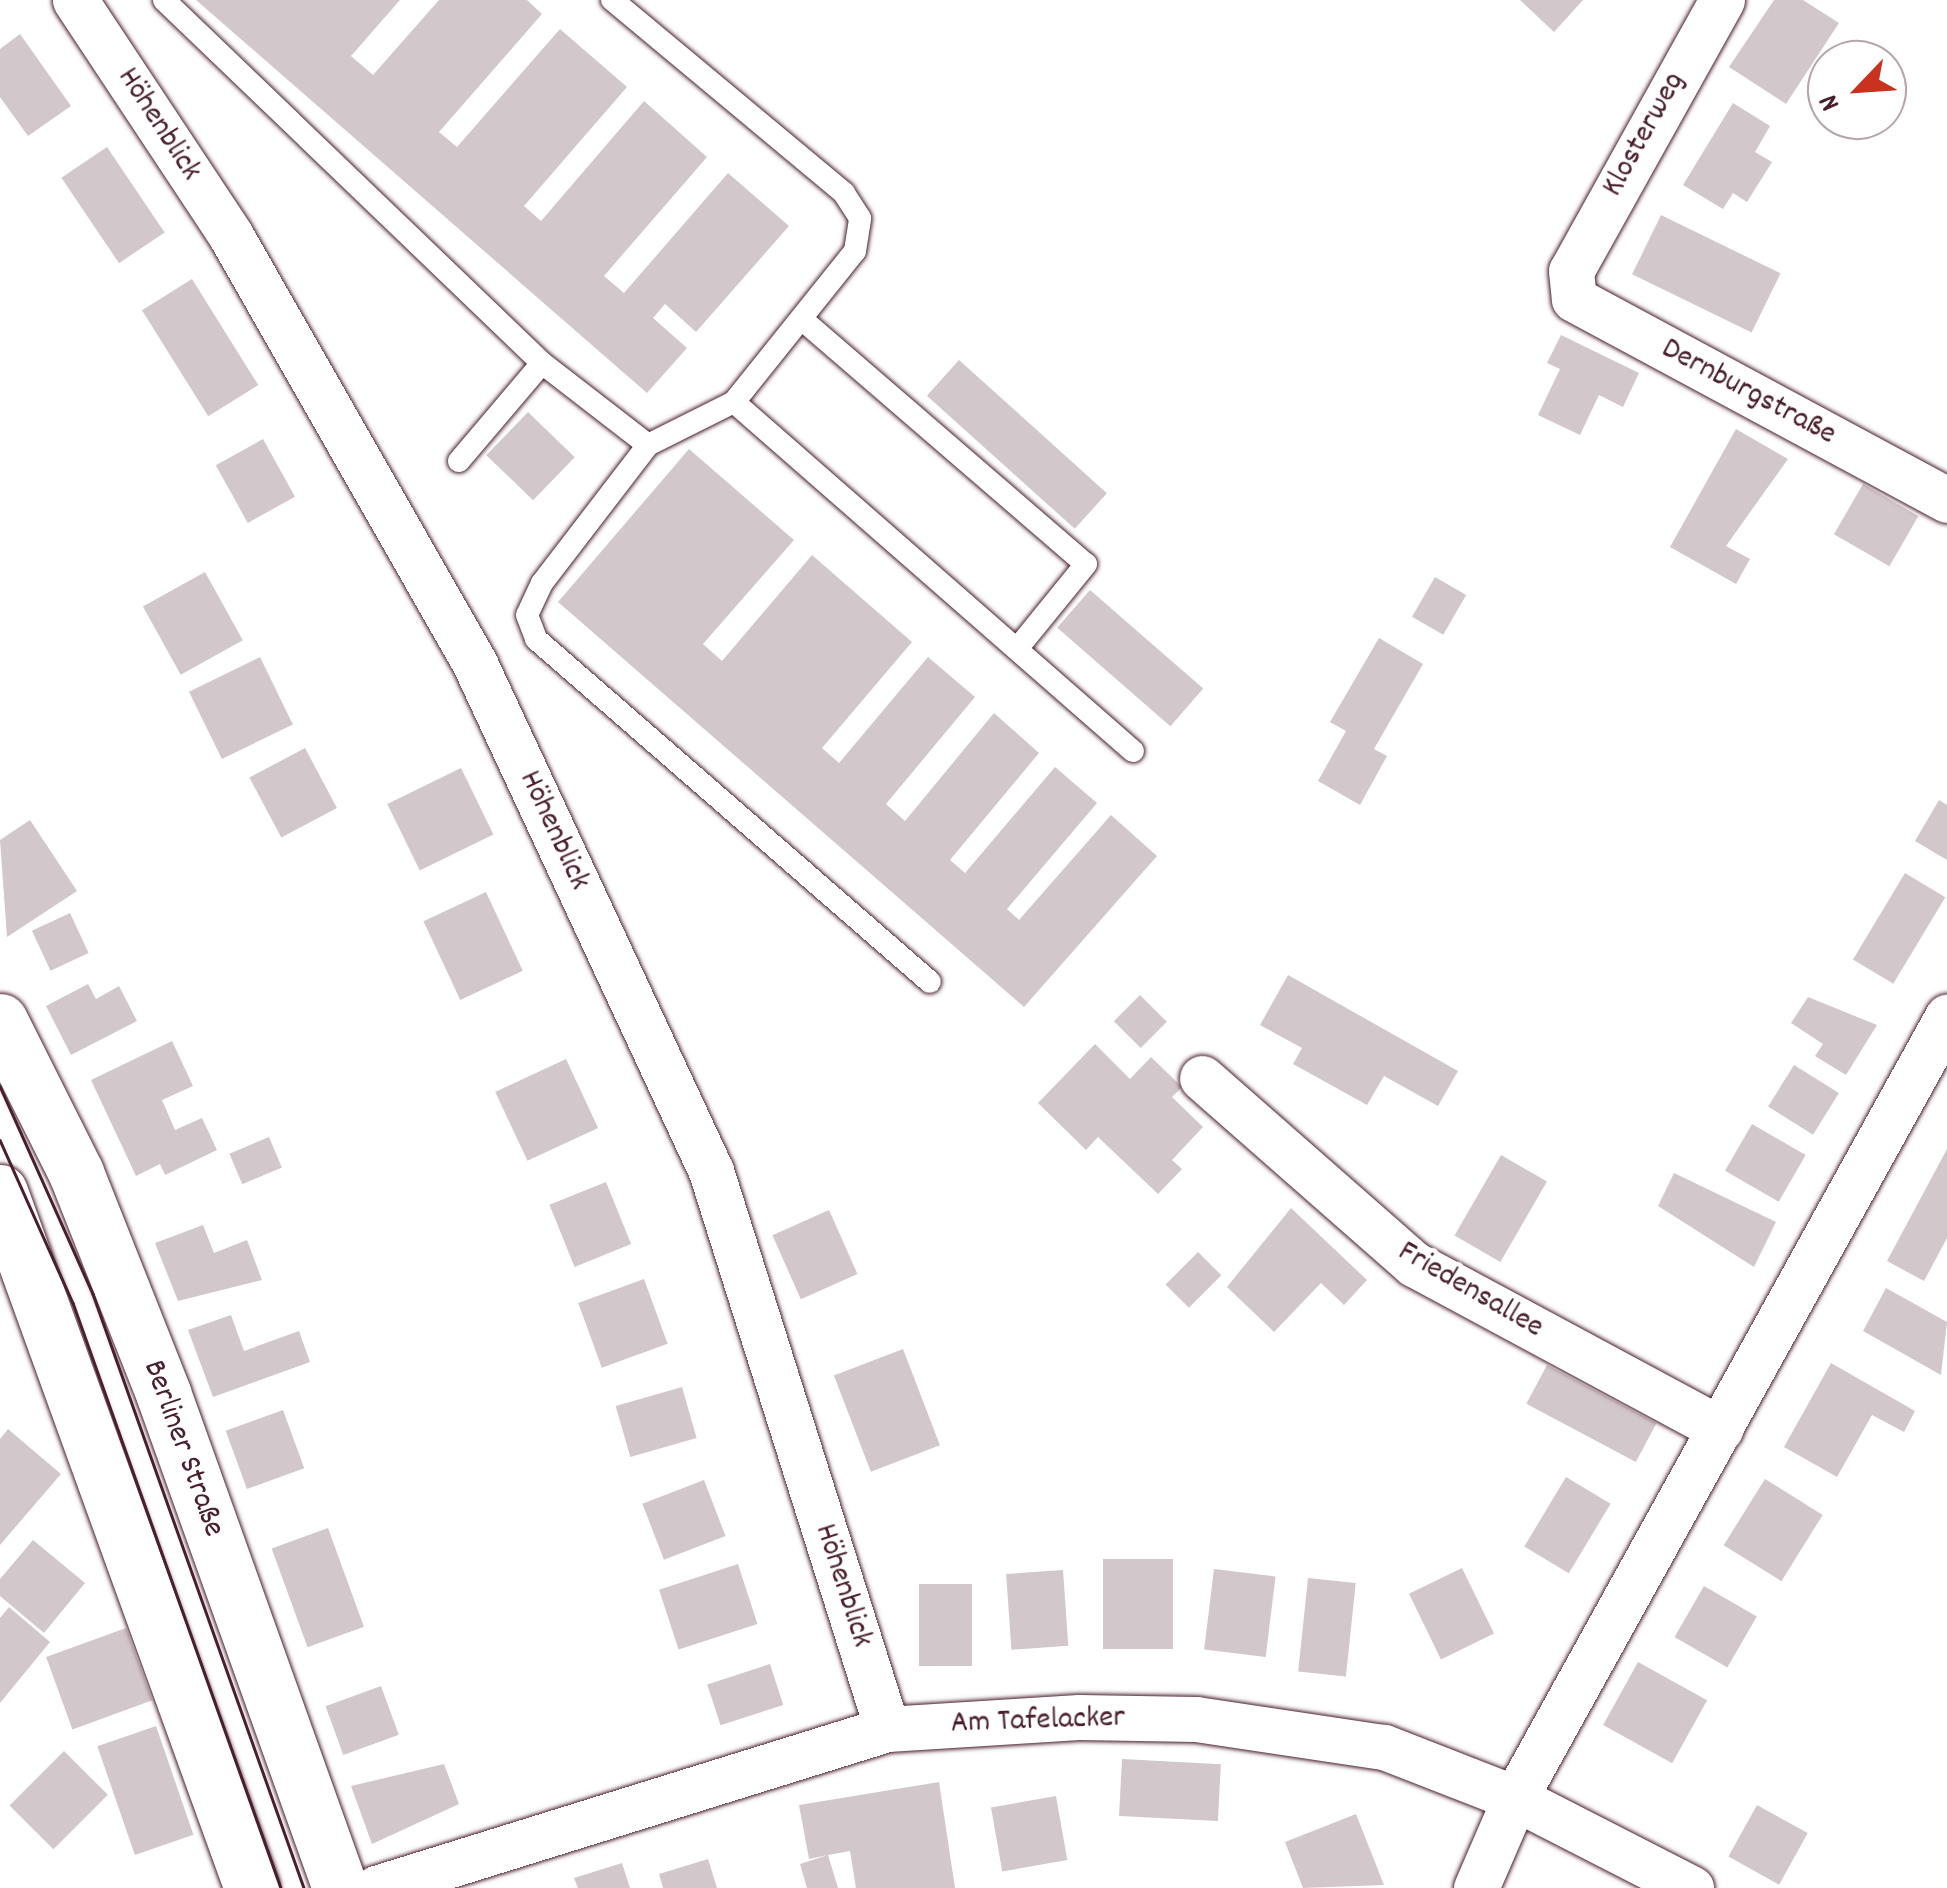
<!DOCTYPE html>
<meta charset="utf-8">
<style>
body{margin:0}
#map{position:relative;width:1947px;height:1888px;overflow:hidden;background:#fff;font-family:Dekko,sans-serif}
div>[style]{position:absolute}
.building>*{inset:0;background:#d2c7cb;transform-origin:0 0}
.roads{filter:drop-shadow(0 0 2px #4a1f2b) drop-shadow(0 0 2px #4a1f2b)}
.lane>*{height:22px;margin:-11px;padding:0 11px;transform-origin:11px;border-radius:11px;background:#fff}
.street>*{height:45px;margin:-22.5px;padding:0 22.5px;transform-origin:22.5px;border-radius:22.5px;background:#fff}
.primary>*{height:55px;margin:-27.5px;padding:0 27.5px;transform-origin:27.5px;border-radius:27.5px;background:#fff}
.tram>*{height:2.5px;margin:-1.25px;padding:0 1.25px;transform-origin:1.25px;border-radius:1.25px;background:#4a1f2b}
span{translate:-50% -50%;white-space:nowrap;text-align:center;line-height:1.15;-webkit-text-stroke:9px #fff;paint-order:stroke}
.street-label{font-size:32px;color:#4a1f2b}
.north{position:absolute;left:1807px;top:40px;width:100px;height:100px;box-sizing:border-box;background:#fff;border:2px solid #b7a5aa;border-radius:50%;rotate:245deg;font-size:28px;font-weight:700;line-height:40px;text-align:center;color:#4a1f2b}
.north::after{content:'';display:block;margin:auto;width:35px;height:45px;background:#c8321e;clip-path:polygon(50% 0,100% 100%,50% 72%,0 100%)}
</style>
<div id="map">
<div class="building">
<i style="clip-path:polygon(196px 0,400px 0,351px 56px,373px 75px,439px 0,527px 0,542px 14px,439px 132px,457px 147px,560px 29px,627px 87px,524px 206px,541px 221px,644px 101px,707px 157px,604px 276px,624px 293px,728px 173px,789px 226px,696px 332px,665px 304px,653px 318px,687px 348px,647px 393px)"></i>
<i style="clip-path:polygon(1520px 0,1583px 0,1554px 32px)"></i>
<i style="clip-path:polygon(1774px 0,1803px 0,1839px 23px,1786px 104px,1729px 67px)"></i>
<i style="clip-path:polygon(20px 34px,71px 106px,28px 136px,0 97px,0 49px)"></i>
<i style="clip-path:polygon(1733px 103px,1770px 126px,1755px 152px,1772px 162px,1747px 202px,1733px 193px,1723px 209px,1683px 185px)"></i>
<i style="left:107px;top:147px;width:103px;height:55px;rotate:56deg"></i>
<i style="left:1661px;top:215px;width:133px;height:66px;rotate:26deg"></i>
<i style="left:192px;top:279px;width:125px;height:59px;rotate:58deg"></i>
<i style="clip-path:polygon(1561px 335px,1639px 373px,1623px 407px,1599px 395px,1580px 435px,1538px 415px,1560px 369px,1547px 363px)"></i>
<i style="left:959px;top:360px;width:199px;height:48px;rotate:42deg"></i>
<i style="left:528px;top:412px;width:65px;height:60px;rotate:44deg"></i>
<i style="clip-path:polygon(1736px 429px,1788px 459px,1726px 546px,1750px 559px,1736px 584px,1670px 547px)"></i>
<i style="left:263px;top:439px;width:66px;height:54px;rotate:61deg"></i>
<i style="clip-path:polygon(689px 449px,794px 540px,703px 644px,722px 661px,812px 555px,912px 642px,822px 748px,839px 763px,928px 657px,975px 697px,886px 804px,905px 821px,994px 713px,1039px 753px,950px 860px,965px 873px,1055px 767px,1097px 803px,1007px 909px,1019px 920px,1111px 815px,1157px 856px,1024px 1007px,558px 602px)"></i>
<i style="left:1863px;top:484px;width:64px;height:58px;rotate:30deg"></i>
<i style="left:205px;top:572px;width:78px;height:71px;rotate:61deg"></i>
<i style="left:1435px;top:577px;width:36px;height:46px;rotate:30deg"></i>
<i style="left:1090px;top:590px;width:150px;height:50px;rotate:41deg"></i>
<i style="clip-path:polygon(1379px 638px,1423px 664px,1374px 749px,1387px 756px,1360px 805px,1318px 781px,1346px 731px,1330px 722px)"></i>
<i style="left:260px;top:657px;width:75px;height:79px;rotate:64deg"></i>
<i style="left:305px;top:748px;width:68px;height:63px;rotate:62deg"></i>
<i style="left:461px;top:768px;width:74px;height:82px;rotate:64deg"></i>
<i style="clip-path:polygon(1939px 800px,1947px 805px,1947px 860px,1915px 841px)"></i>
<i style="clip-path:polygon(30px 820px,77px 891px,7px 937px,0 840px)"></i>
<i style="left:1905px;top:873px;width:47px;height:101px;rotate:31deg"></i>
<i style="left:486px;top:892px;width:87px;height:69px;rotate:65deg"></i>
<i style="left:70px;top:913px;width:44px;height:42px;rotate:65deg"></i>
<i style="clip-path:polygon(1288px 975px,1458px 1071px,1438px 1106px,1384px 1076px,1367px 1105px,1293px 1064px,1302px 1048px,1260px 1025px)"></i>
<i style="clip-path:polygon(88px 984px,96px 999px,119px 986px,137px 1021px,71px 1055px,46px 1006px)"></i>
<i style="left:1140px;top:995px;width:38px;height:37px;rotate:45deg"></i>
<i style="clip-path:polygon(1808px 997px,1877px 1025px,1846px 1075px,1815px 1056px,1823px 1044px,1791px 1023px)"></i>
<i style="clip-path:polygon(172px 1041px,193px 1086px,162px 1100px,175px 1130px,202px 1118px,217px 1150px,165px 1175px,160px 1164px,136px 1176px,91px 1080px)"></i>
<i style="clip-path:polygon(1095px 1044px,1130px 1079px,1151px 1057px,1182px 1087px,1172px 1097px,1203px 1127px,1172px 1160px,1182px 1169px,1158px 1194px,1098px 1137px,1086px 1150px,1038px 1103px)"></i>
<i style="left:566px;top:1059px;width:76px;height:78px;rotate:65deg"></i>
<i style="left:1794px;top:1065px;width:53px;height:49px;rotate:32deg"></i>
<i style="left:1752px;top:1124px;width:62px;height:54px;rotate:30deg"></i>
<i style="left:269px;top:1137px;width:33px;height:43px;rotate:67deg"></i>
<i style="clip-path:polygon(1947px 1149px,1947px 1238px,1924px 1281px,1887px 1261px)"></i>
<i style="left:1501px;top:1155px;width:53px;height:93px;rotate:30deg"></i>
<i style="clip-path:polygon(1674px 1173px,1776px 1222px,1754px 1267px,1658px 1206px)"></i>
<i style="left:606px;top:1182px;width:67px;height:61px;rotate:68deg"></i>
<i style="clip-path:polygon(1291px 1208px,1367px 1280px,1344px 1305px,1321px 1283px,1274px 1332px,1227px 1287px)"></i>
<i style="left:829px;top:1210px;width:70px;height:62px;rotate:66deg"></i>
<i style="clip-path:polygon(203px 1225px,214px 1253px,247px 1240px,262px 1280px,178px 1301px,155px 1243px)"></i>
<i style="left:1198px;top:1252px;width:33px;height:46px;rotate:45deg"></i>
<i style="left:644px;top:1279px;width:69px;height:70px;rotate:70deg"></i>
<i style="clip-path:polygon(1886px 1288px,1947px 1322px,1941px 1375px,1863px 1331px)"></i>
<i style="clip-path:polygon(231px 1315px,244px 1351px,299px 1331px,310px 1362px,213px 1397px,188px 1330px)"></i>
<i style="left:903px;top:1349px;width:103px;height:74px;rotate:69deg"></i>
<i style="clip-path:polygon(1831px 1363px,1915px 1411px,1904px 1432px,1872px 1415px,1837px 1477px,1784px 1447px)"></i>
<i style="left:1547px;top:1365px;width:124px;height:44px;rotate:28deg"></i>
<i style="left:682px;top:1387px;width:53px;height:69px;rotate:74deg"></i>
<i style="left:283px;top:1410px;width:62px;height:61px;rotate:70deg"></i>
<i style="clip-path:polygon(8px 1429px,61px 1474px,0 1545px,0 1439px)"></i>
<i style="left:1566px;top:1477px;width:52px;height:81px;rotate:31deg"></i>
<i style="left:1765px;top:1479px;width:68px;height:78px;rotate:32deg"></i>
<i style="left:704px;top:1480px;width:60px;height:66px;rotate:69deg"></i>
<i style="left:328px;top:1528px;width:105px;height:60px;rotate:70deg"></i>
<i style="clip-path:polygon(33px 1540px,85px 1583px,44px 1633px,0 1596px,0 1579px)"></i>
<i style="left:1103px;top:1559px;width:70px;height:90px"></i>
<i style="left:738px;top:1564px;width:63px;height:83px;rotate:72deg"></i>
<i style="left:1462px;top:1568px;width:73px;height:59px;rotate:64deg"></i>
<i style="left:1214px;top:1569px;width:62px;height:81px;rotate:7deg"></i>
<i style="left:1063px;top:1570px;width:76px;height:57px;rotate:86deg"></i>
<i style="left:1308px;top:1578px;width:48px;height:94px;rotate:6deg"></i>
<i style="left:919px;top:1584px;width:53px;height:82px"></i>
<i style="left:1704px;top:1586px;width:61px;height:59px;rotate:30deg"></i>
<i style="clip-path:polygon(9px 1607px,50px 1642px,0 1703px,0 1618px)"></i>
<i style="left:126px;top:1628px;width:77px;height:85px;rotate:70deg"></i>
<i style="left:1638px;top:1662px;width:79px;height:72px;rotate:29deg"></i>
<i style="left:770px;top:1664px;width:43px;height:66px;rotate:72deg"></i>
<i style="left:381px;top:1686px;width:52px;height:59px;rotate:70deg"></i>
<i style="left:156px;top:1726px;width:115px;height:62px;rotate:71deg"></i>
<i style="left:64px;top:1751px;width:62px;height:77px;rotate:45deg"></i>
<i style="left:1122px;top:1759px;width:99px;height:57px;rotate:3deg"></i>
<i style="clip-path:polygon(444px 1764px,459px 1804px,372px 1844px,351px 1786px)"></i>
<i style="clip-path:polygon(939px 1782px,955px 1888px,856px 1888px,850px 1851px,828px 1855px,838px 1888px,807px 1888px,800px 1864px,828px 1855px,809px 1859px,799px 1805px)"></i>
<i style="left:1056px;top:1796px;width:65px;height:66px;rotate:80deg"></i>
<i style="left:1757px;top:1805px;width:58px;height:59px;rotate:29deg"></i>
<i style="clip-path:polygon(1356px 1814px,1384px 1885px,1303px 1888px,1285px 1842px)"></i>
<i style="clip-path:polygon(708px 1859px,717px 1888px,663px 1888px,659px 1874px)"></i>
<i style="clip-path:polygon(622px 1863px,630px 1888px,578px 1888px,574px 1878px)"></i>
</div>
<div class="roads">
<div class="lane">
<i style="left:164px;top:0;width:524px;rotate:43.84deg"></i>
<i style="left:542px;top:363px;width:134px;rotate:37.7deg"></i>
<i style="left:648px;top:445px;width:96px;rotate:-26.6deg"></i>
<i style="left:734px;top:402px;width:193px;rotate:-51.3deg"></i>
<i style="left:855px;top:251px;width:33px;rotate:-81deg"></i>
<i style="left:860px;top:218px;width:30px;rotate:-123deg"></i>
<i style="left:844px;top:193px;width:302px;rotate:-140.2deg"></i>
<i style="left:804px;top:321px;width:372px;rotate:40.8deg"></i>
<i style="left:1086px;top:564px;width:109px;rotate:129.1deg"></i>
<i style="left:734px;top:402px;width:530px;rotate:41.18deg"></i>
<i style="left:648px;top:445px;width:174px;rotate:127.5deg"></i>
<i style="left:542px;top:583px;width:35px;rotate:115deg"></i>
<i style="left:527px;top:615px;width:26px;rotate:69deg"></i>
<i style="left:536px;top:639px;width:522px;rotate:41.04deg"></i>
<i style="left:459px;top:461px;width:128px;rotate:-49.7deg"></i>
</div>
<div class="street">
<i style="left:75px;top:0;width:283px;rotate:56.5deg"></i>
<i style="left:231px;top:236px;width:493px;rotate:60.3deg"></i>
<i style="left:475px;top:664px;width:559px;rotate:65.04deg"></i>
<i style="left:711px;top:1171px;width:585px;rotate:72.49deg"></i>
<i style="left:1722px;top:0;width:310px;rotate:119.1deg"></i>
<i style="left:1571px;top:271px;width:28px;rotate:84deg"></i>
<i style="left:1574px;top:299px;width:424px;rotate:28.3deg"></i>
<i style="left:1202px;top:1078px;width:282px;rotate:41.3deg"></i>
<i style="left:1414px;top:1264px;width:348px;rotate:28.3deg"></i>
<i style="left:376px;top:1888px;width:535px;rotate:-17.28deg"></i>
<i style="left:887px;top:1729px;width:192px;rotate:-3.6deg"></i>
<i style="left:1079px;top:1717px;width:117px;rotate:1deg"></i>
<i style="left:1196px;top:1719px;width:190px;rotate:8.5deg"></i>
<i style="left:1384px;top:1747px;width:141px;rotate:21.3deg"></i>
<i style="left:1515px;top:1798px;width:198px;rotate:27.1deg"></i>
<i style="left:1476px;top:1888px;width:98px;rotate:-66.6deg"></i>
<i style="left:1515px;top:1798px;width:893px;rotate:-61.05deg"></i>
</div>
<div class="primary">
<i style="left:0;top:1021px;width:170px;rotate:63.4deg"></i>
<i style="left:76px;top:1173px;width:237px;rotate:68.4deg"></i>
<i style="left:163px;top:1393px;width:526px;rotate:70.32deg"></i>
<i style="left:0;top:1192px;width:740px;rotate:70.1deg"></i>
</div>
</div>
<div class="tram">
<i style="left:0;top:1086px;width:228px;rotate:65.9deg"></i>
<i style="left:93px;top:1294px;width:630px;rotate:70.44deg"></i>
<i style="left:0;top:1140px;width:179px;rotate:65.9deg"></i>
<i style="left:73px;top:1303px;width:621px;rotate:70.43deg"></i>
</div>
<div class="street-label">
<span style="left:158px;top:125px;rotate:57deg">Höhenblick</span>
<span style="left:1645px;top:135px;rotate:-61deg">Klosterweg</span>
<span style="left:1748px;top:393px;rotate:28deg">Dernburgstraße</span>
<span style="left:553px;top:831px;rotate:65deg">Höhenblick</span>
<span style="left:1470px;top:1291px;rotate:30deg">Friedensallee</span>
<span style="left:182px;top:1449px;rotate:70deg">Berliner Straße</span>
<span style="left:842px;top:1586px;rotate:72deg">Höhenblick</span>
<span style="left:1038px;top:1722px;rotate:-2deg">Am Tafelacker</span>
</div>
<div class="north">N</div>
</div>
